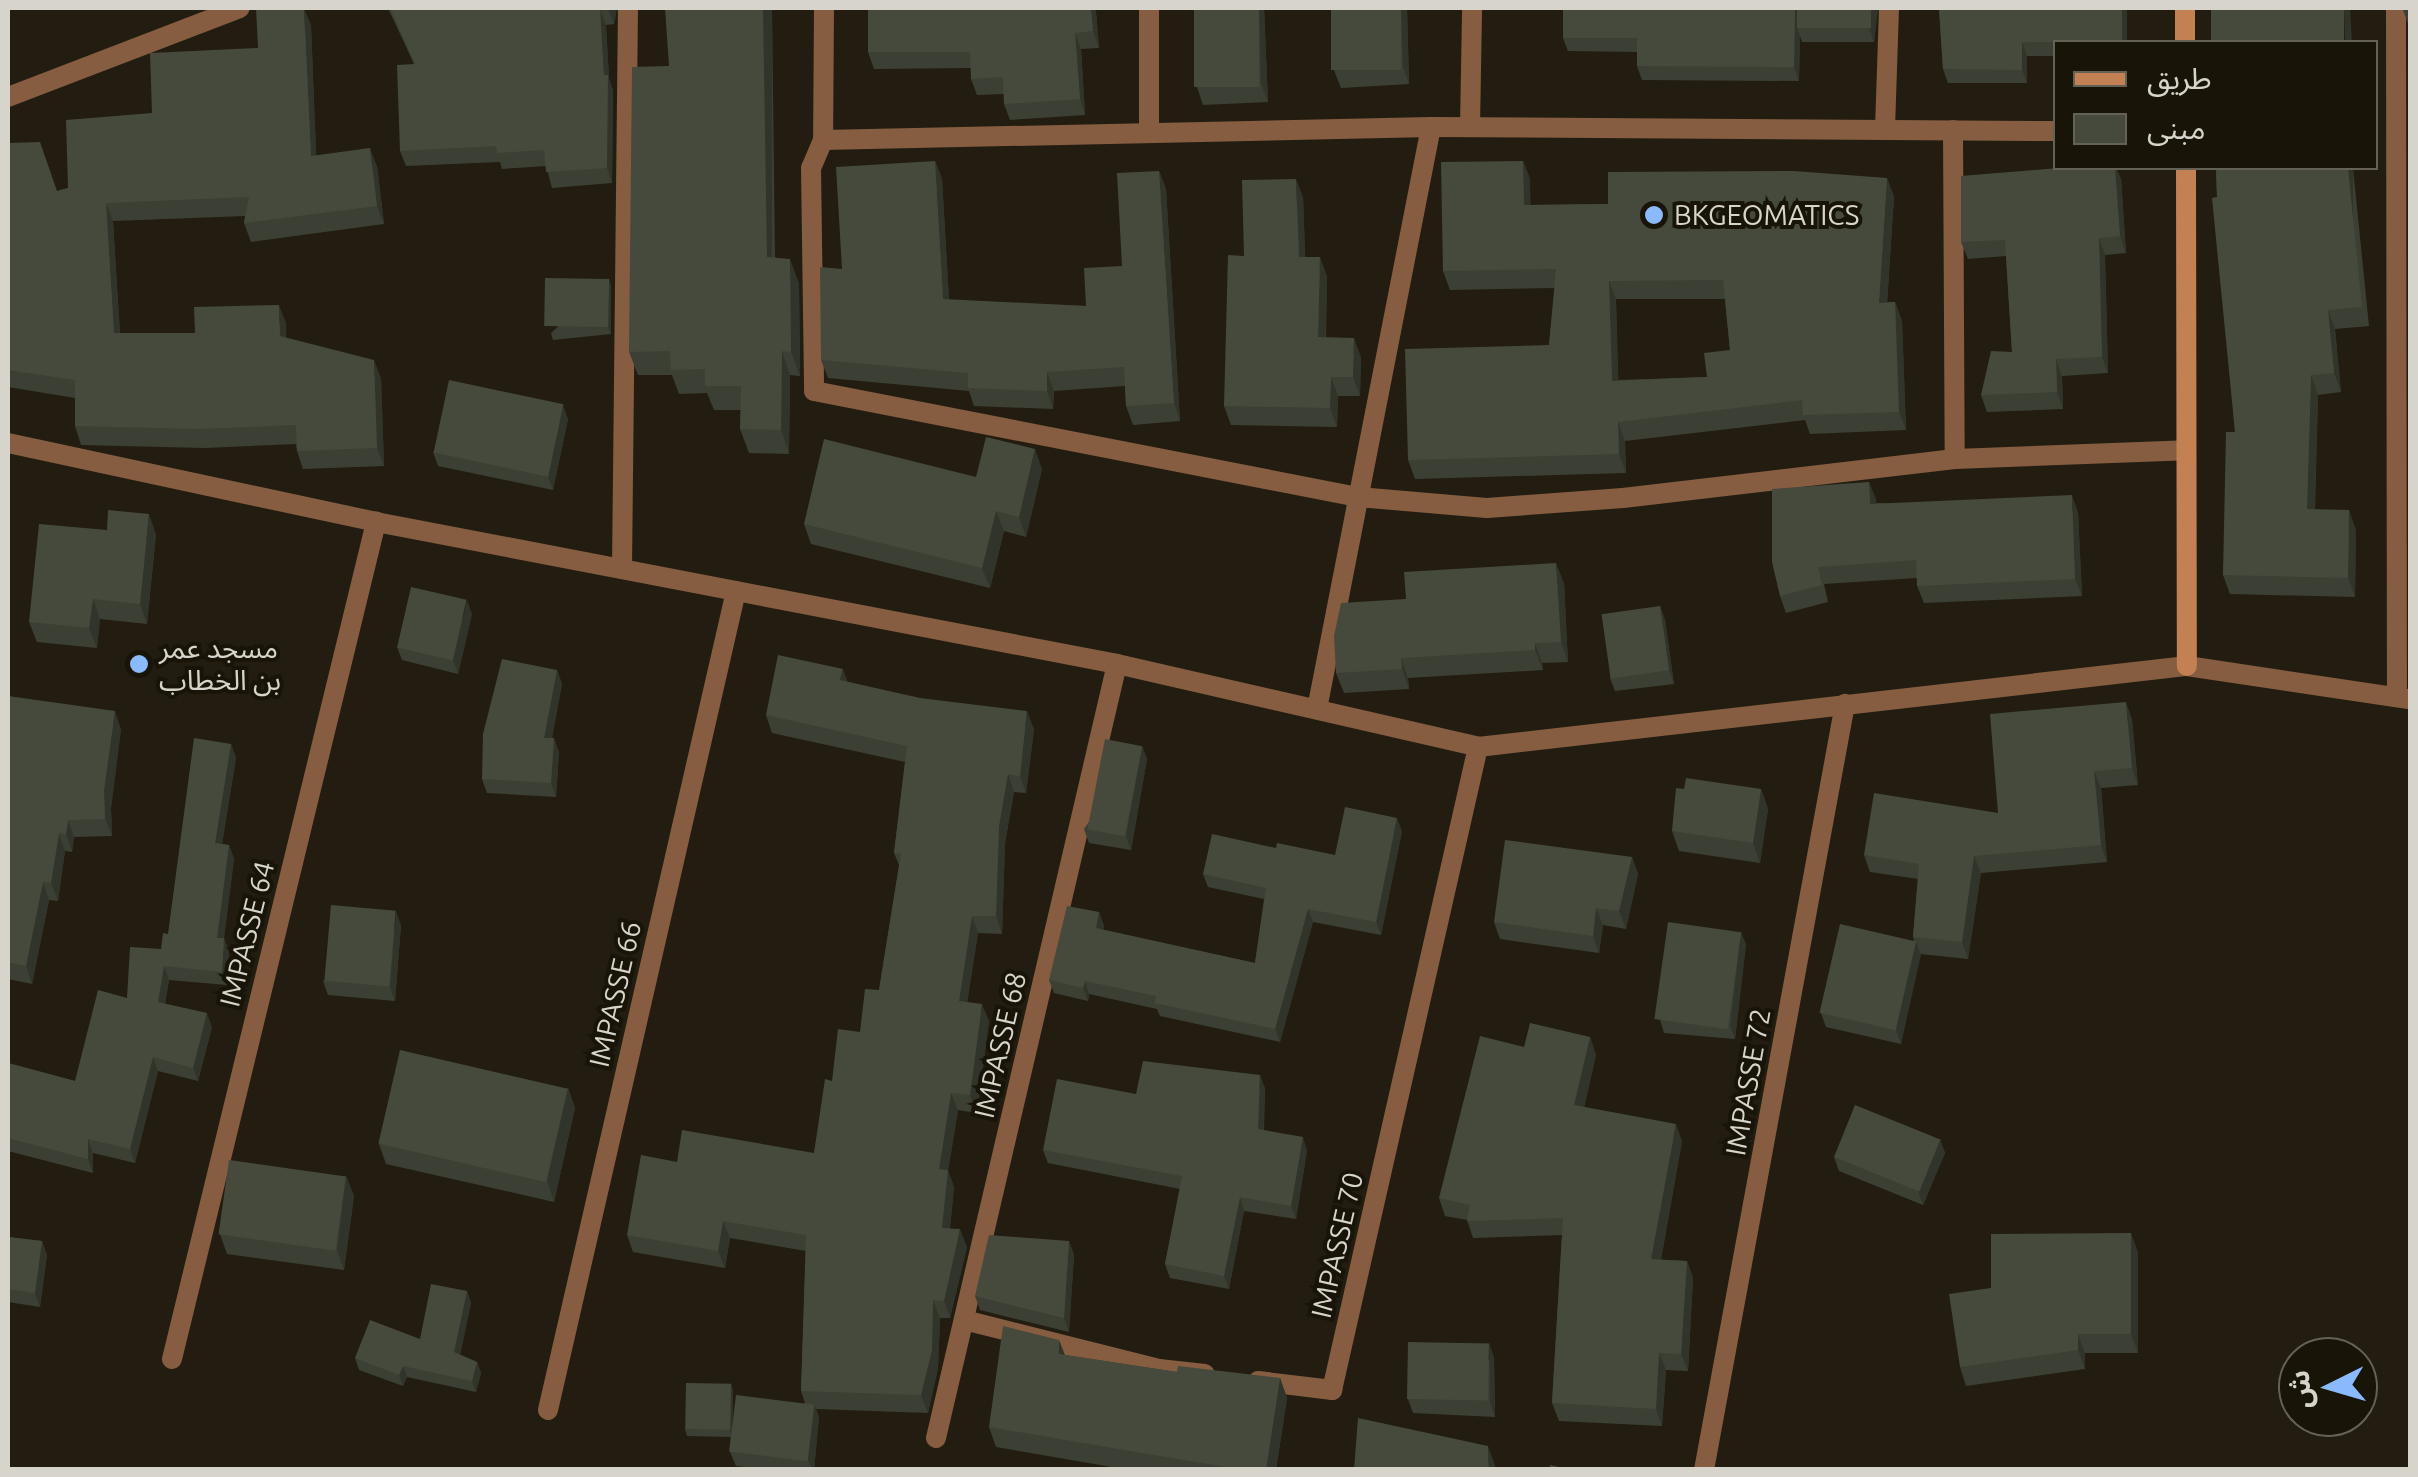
<!DOCTYPE html>
<meta charset="utf-8">
<style>
body{margin:0}
#map{position:relative;width:2418px;height:1477px;overflow:hidden;background:#221d10;font-family:Ubuntu,"Noto Sans Arabic",sans-serif}
div>[style]{position:absolute}
.minor>*{height:20px;margin:-10px;padding:0 10px;transform-origin:10px;border-radius:10px;background:#865d41}
.tertiary>*{height:20px;margin:-10px;padding:0 10px;transform-origin:10px;border-radius:10px;background:#865d41}
.secondary>*{height:20px;margin:-10px;padding:0 10px;transform-origin:10px;border-radius:10px;background:#c28053}
.wall>*{inset:0;background:#3c4034}
.shaded-wall>*{inset:0;background:#31342a;transform-origin:0 0}
.building>*{inset:0;background:#464a3c;transform-origin:0 0}
.dots>*{width:28px;height:28px;translate:-50% -50%;box-sizing:border-box;border:5px solid #181408;border-radius:50%}
span{translate:-50% -50%;white-space:nowrap;text-align:center;line-height:1.15;-webkit-text-stroke:8px #181408;paint-order:stroke}
.poi-label{font-size:28px;color:#d7d4cc}
.left{translate:0 -50%;text-align:left}
.street-label{font-size:28px;color:#d7d4cc}
.frame{position:absolute;inset:0;border:10px solid #d7d4cc;pointer-events:none}
.legend{position:absolute;left:2053px;top:40px;width:325px;height:130px;box-sizing:border-box;background:#181408;border:2px solid #646156;margin:0;padding:12px 18px;list-style:none;font-size:30px;color:#d7d4cc}
.legend li{display:flex;align-items:center;gap:20px;height:50px}
.legend b{width:50px;border:2px solid #646156}
.north{position:absolute;left:2278px;top:1337px;width:100px;height:100px;box-sizing:border-box;background:#181408;border:2px solid #646156;border-radius:50%;rotate:265deg;font-size:28px;font-weight:700;line-height:40px;text-align:center;color:#d7d4cc}
.north::after{content:'';display:block;margin:auto;width:35px;height:45px;background:#8bbafc;clip-path:polygon(50% 0,100% 100%,50% 72%,0 100%)}
</style>
<div id="map">
<div class="minor">
<i style="left:824px;top:8px;width:132px;rotate:90.4deg"></i>
<i style="left:823px;top:140px;width:30px;rotate:113deg"></i>
<i style="left:811px;top:168px;width:223px;rotate:89.2deg"></i>
<i style="left:814px;top:391px;width:554px;rotate:11.03deg"></i>
<i style="left:1358px;top:497px;width:129px;rotate:4.9deg"></i>
<i style="left:1487px;top:508px;width:136px;rotate:-4.2deg"></i>
<i style="left:1623px;top:498px;width:334px;rotate:-6.7deg"></i>
<i style="left:1955px;top:459px;width:231px;rotate:-2.2deg"></i>
<i style="left:2396px;top:8px;width:689px;rotate:89.92deg"></i>
<i style="left:8px;top:97px;width:248px;rotate:-21deg"></i>
<i style="left:1470px;top:127px;width:119px;rotate:-89deg"></i>
<i style="left:1885px;top:129px;width:121px;rotate:-88.1deg"></i>
<i style="left:1953px;top:130px;width:329px;rotate:89.7deg"></i>
<i style="left:1149px;top:132px;width:124px;rotate:-90deg"></i>
<i style="left:823px;top:140px;width:608px;rotate:-1.22deg"></i>
<i style="left:1431px;top:127px;width:625px;rotate:0.37deg"></i>
<i style="left:622px;top:569px;width:561px;rotate:-89.39deg"></i>
<i style="left:2187px;top:666px;width:224px;rotate:8.5deg"></i>
<i style="left:1317px;top:709px;width:593px;rotate:-78.92deg"></i>
<i style="left:964px;top:1320px;width:201px;rotate:14.1deg"></i>
<i style="left:1159px;top:1369px;width:46px;rotate:6.2deg"></i>
<i style="left:172px;top:1359px;width:862px;rotate:-76.3deg"></i>
<i style="left:1258px;top:1381px;width:75px;rotate:6.9deg"></i>
<i style="left:1332px;top:1390px;width:659px;rotate:-77.21deg"></i>
<i style="left:548px;top:1410px;width:840px;rotate:-77.07deg"></i>
<i style="left:936px;top:1438px;width:795px;rotate:-76.84deg"></i>
<i style="left:1704px;top:1470px;width:779px;rotate:-79.57deg"></i>
</div>
<div class="tertiary">
<i style="left:8px;top:443px;width:376px;rotate:12.1deg"></i>
<i style="left:376px;top:522px;width:754px;rotate:10.85deg"></i>
<i style="left:1117px;top:664px;width:370px;rotate:12.9deg"></i>
<i style="left:1478px;top:747px;width:714px;rotate:-6.52deg"></i>
</div>
<div class="secondary">
<i style="left:2185px;top:8px;width:34px;rotate:90deg"></i>
<i style="left:2186px;top:168px;width:498px;rotate:89.9deg"></i>
</div>
<div class="wall">
<i style="clip-path:polygon(388px 8px,617px 8px,614px 24px,606px 25px,609px 78px,613px 91px,612px 183px,552px 188px,546px 166px,502px 169px,500px 162px,406px 166px,400px 151px,414px 64px)"></i>
<i style="clip-path:polygon(772px 8px,775px 257px,799px 283px,800px 376px,790px 375px,789px 454px,749px 453px,740px 429px,741px 410px,714px 410px,707px 393px,679px 394px,672px 375px,638px 375px,629px 352px,669px 66px)"></i>
<i style="clip-path:polygon(1194px 8px,1264px 8px,1268px 102px,1203px 105px,1197px 87px)"></i>
<i style="clip-path:polygon(1407px 8px,1409px 84px,1341px 88px,1334px 70px)"></i>
<i style="clip-path:polygon(1563px 8px,1878px 8px,1874px 42px,1802px 42px,1800px 36px,1799px 81px,1642px 80px,1637px 66px,1637px 52px,1568px 51px,1563px 38px)"></i>
<i style="clip-path:polygon(1939px 8px,2056px 42px,2056px 56px,2027px 56px,2027px 83px,1948px 83px,1943px 69px)"></i>
<i style="clip-path:polygon(2410px 8px,2410px 29px,2403px 10px)"></i>
<i style="clip-path:polygon(1096px 12px,1099px 48px,1081px 49px,1085px 115px,1010px 120px,1004px 104px,1004px 94px,977px 95px,971px 79px,971px 68px,874px 69px,868px 52px)"></i>
<i style="clip-path:polygon(311px 25px,316px 155px,377px 166px,384px 224px,251px 242px,244px 223px,245px 216px,113px 221px,120px 333px,195px 333px,286px 323px,286px 338px,381px 378px,384px 466px,303px 469px,297px 451px,296px 444px,205px 448px,81px 445px,75px 426px,75px 398px,8px 387px,8px 143px,57px 191px,68px 188px,152px 113px,258px 48px)"></i>
<i style="clip-path:polygon(935px 161px,942px 179px,949px 300px,1086px 306px,1122px 266px,1159px 171px,1166px 189px,1180px 421px,1133px 425px,1126px 406px,1125px 386px,1054px 391px,1053px 409px,974px 406px,969px 391px,828px 378px,821px 360px,842px 269px)"></i>
<i style="clip-path:polygon(evenodd,1523px 161px,1530px 179px,1530px 205px,1608px 204px,1887px 178px,1894px 197px,1887px 302px,1895px 302px,1902px 321px,1906px 430px,1810px 434px,1805px 420px,1625px 441px,1626px 473px,1415px 479px,1408px 460px,1549px 345px,1555px 288px,1450px 290px,1443px 271px,1523px 161px,1616px 299px,1725px 299px,1730px 350px,1707px 377px,1618px 380px,1616px 299px)"></i>
<i style="clip-path:polygon(2058px 168px,2116px 168px,2121px 179px,2126px 253px,2105px 255px,2108px 373px,2062px 376px,2063px 409px,1987px 412px,1981px 395px,2012px 352px,2006px 256px,1968px 259px,1961px 242px)"></i>
<i style="clip-path:polygon(2216px 168px,2353px 168px,2369px 326px,2335px 329px,2341px 392px,2318px 395px,2315px 510px,2356px 530px,2355px 597px,2230px 594px,2223px 575px,2235px 432px,2217px 197px)"></i>
<i style="clip-path:polygon(1303px 197px,1305px 257px,1327px 276px,1326px 337px,1361px 357px,1360px 396px,1338px 396px,1337px 427px,1231px 425px,1224px 406px,1244px 256px)"></i>
<i style="clip-path:polygon(609px 279px,611px 286px,611px 334px,553px 340px,551px 333px)"></i>
<i style="clip-path:polygon(568px 419px,553px 490px,438px 466px,433px 452px)"></i>
<i style="clip-path:polygon(1042px 469px,1026px 537px,1004px 531px,990px 588px,811px 544px,804px 524px,976px 477px)"></i>
<i style="clip-path:polygon(1869px 482px,1876px 503px,2078px 512px,2082px 596px,1924px 603px,1917px 586px,1917px 578px,1824px 584px,1828px 602px,1786px 613px,1780px 596px)"></i>
<i style="clip-path:polygon(156px 534px,147px 624px,100px 619px,97px 648px,37px 642px,29px 622px)"></i>
<i style="clip-path:polygon(1564px 583px,1568px 662px,1542px 663px,1543px 670px,1408px 678px,1409px 689px,1344px 693px,1336px 673px,1406px 599px)"></i>
<i style="clip-path:polygon(1660px 606px,1665px 620px,1674px 684px,1615px 691px,1610px 678px)"></i>
<i style="clip-path:polygon(472px 614px,458px 674px,402px 660px,397px 647px)"></i>
<i style="clip-path:polygon(557px 670px,562px 684px,552px 738px,559px 752px,556px 797px,487px 793px,482px 779px)"></i>
<i style="clip-path:polygon(848px 682px,1034px 729px,1026px 793px,1014px 792px,1005px 843px,1002px 934px,978px 933px,967px 1002px,989px 1021px,977px 1113px,958px 1110px,948px 1171px,954px 1187px,950px 1229px,967px 1247px,950px 1318px,940px 1318px,938px 1368px,928px 1413px,816px 1409px,819px 1417px,814px 1470px,770px 1470px,736px 1466px,730px 1452px,732px 1437px,687px 1436px,685px 1429px,731px 1384px,733px 1391px,732px 1435px,805px 1403px,801px 1391px,806px 1251px,730px 1238px,725px 1268px,633px 1252px,627px 1235px,677px 1162px,814px 1153px,832px 1081px,860px 1032px,879px 990px,899px 865px,894px 853px,905px 762px,772px 733px,766px 715px)"></i>
<i style="clip-path:polygon(8px 696px,121px 729px,111px 808px,112px 836px,74px 837px,72px 852px,65px 851px,58px 901px,49px 900px,32px 984px,8px 979px)"></i>
<i style="clip-path:polygon(2132px 719px,2138px 785px,2101px 788px,2107px 862px,1981px 873px,1968px 959px,1920px 954px,1901px 1044px,1826px 1027px,1821px 1013px,1914px 941px,1913px 937px,1918px 879px,1870px 872px,1864px 855px,1998px 813px)"></i>
<i style="clip-path:polygon(231px 744px,236px 758px,222px 844px,229px 845px,234px 859px,224px 938px,229px 952px,227px 985px,169px 980px,165px 1004px,212px 1027px,198px 1081px,158px 1071px,135px 1163px,93px 1153px,93px 1173px,8px 1151px,8px 1063px,75px 1081px,127px 998px,161px 949px,168px 934px)"></i>
<i style="clip-path:polygon(1142px 746px,1147px 759px,1131px 850px,1089px 843px,1084px 829px)"></i>
<i style="clip-path:polygon(1684px 789px,1761px 789px,1768px 809px,1760px 863px,1679px 851px,1672px 831px)"></i>
<i style="clip-path:polygon(1402px 831px,1381px 935px,1313px 922px,1280px 1042px,1160px 1016px,1157px 1009px,1089px 994px,1088px 1001px,1054px 993px,1049px 980px,1099px 912px,1104px 926px,1103px 930px,1255px 963px,1264px 899px,1208px 887px,1203px 874px,1276px 848px,1335px 855px)"></i>
<i style="clip-path:polygon(1632px 857px,1638px 874px,1626px 929px,1603px 925px,1599px 953px,1500px 939px,1494px 922px)"></i>
<i style="clip-path:polygon(401px 925px,395px 1001px,328px 995px,323px 981px)"></i>
<i style="clip-path:polygon(1746px 944px,1735px 1039px,1664px 1033px,1660px 1020px)"></i>
<i style="clip-path:polygon(1590px 1037px,1596px 1055px,1584px 1107px,1682px 1141px,1661px 1260px,1687px 1261px,1693px 1278px,1688px 1371px,1666px 1370px,1662px 1426px,1559px 1421px,1552px 1403px,1562px 1235px,1473px 1238px,1467px 1220px,1445px 1216px,1439px 1198px,1524px 1047px)"></i>
<i style="clip-path:polygon(568px 1088px,575px 1108px,554px 1202px,386px 1164px,379px 1144px)"></i>
<i style="clip-path:polygon(1265px 1088px,1264px 1130px,1307px 1150px,1296px 1219px,1244px 1211px,1229px 1289px,1170px 1278px,1165px 1264px,1180px 1189px,1048px 1163px,1043px 1150px,1136px 1094px)"></i>
<i style="clip-path:polygon(1940px 1139px,1945px 1153px,1923px 1205px,1839px 1171px,1834px 1157px)"></i>
<i style="clip-path:polygon(346px 1176px,354px 1196px,344px 1270px,227px 1254px,220px 1234px)"></i>
<i style="clip-path:polygon(8px 1237px,42px 1241px,47px 1255px,40px 1307px,8px 1302px)"></i>
<i style="clip-path:polygon(1069px 1241px,1074px 1255px,1069px 1332px,980px 1310px,975px 1296px)"></i>
<i style="clip-path:polygon(2138px 1252px,2138px 1353px,2085px 1353px,2085px 1369px,1966px 1386px,1960px 1367px,1991px 1288px)"></i>
<i style="clip-path:polygon(467px 1291px,471px 1303px,460px 1355px,477px 1362px,481px 1373px,476px 1392px,407px 1377px,403px 1386px,359px 1370px,355px 1358px,420px 1339px)"></i>
<i style="clip-path:polygon(1065px 1355px,1177px 1372px,1280px 1378px,1287px 1398px,1276px 1470px,1129px 1470px,996px 1447px,989px 1427px)"></i>
<i style="clip-path:polygon(1494px 1357px,1495px 1417px,1413px 1413px,1408px 1399px)"></i>
</div>
<div class="shaded-wall">
<i style="clip-path:polygon(304px 8px,311px 25px,317px 174px,311px 156px)"></i>
<i style="clip-path:polygon(609px 8px,617px 8px,614px 24px,608px 9px)"></i>
<i style="left:763px;top:8px;width:9px;height:249px"></i>
<i style="clip-path:polygon(1091px 8px,1095px 8px,1096px 12px,1099px 48px,1093px 31px)"></i>
<i style="clip-path:polygon(1259px 8px,1264px 8px,1268px 102px,1261px 84px)"></i>
<i style="clip-path:polygon(1401px 8px,1407px 8px,1409px 84px,1403px 67px)"></i>
<i style="clip-path:polygon(1795px 8px,1799px 8px,1797px 28px,1800px 36px,1799px 81px,1794px 67px)"></i>
<i style="clip-path:polygon(1871px 8px,1878px 8px,1874px 42px,1869px 29px)"></i>
<i style="left:2122px;top:8px;width:5px;height:34px"></i>
<i style="clip-path:polygon(2344px 8px,2350px 8px,2352px 42px,2345px 42px)"></i>
<i style="clip-path:polygon(600px 9px,606px 25px,609px 78px,613px 91px,612px 183px,607px 168px)"></i>
<i style="clip-path:polygon(1075px 33px,1081px 49px,1085px 115px,1080px 99px)"></i>
<i style="clip-path:polygon(2022px 42px,2027px 56px,2027px 83px,2022px 70px)"></i>
<i style="clip-path:polygon(370px 148px,377px 166px,384px 224px,377px 206px)"></i>
<i style="clip-path:polygon(935px 161px,942px 179px,950px 318px,943px 299px)"></i>
<i style="clip-path:polygon(1523px 161px,1530px 179px,1531px 224px,1524px 205px)"></i>
<i style="clip-path:polygon(2115px 168px,2116px 168px,2121px 179px,2126px 253px,2120px 236px)"></i>
<i style="left:2348px;top:168px;width:5px;height:140px"></i>
<i style="clip-path:polygon(1159px 171px,1166px 189px,1180px 421px,1174px 403px)"></i>
<i style="clip-path:polygon(1887px 178px,1894px 197px,1886px 322px,1879px 303px)"></i>
<i style="clip-path:polygon(1296px 179px,1303px 197px,1306px 276px,1299px 257px)"></i>
<i style="clip-path:polygon(106px 203px,113px 221px,121px 352px,114px 333px)"></i>
<i style="clip-path:polygon(2099px 238px,2105px 255px,2108px 373px,2102px 357px)"></i>
<i style="clip-path:polygon(1320px 257px,1327px 276px,1325px 356px,1318px 337px)"></i>
<i style="clip-path:polygon(790px 259px,799px 283px,800px 376px,791px 352px)"></i>
<i style="clip-path:polygon(609px 279px,611px 286px,611px 334px,608px 327px)"></i>
<i style="clip-path:polygon(1609px 281px,1616px 299px,1619px 399px,1612px 381px)"></i>
<i style="clip-path:polygon(1895px 302px,1902px 321px,1906px 430px,1899px 412px)"></i>
<i style="clip-path:polygon(279px 305px,286px 323px,287px 355px,280px 336px)"></i>
<i style="clip-path:polygon(2328px 310px,2335px 329px,2341px 392px,2334px 373px)"></i>
<i style="clip-path:polygon(1354px 338px,1361px 357px,1360px 396px,1353px 377px)"></i>
<i style="clip-path:polygon(782px 351px,790px 375px,789px 454px,781px 430px)"></i>
<i style="clip-path:polygon(2056px 359px,2062px 376px,2063px 409px,2057px 392px)"></i>
<i style="clip-path:polygon(374px 360px,381px 378px,384px 466px,377px 448px)"></i>
<i style="clip-path:polygon(1047px 372px,1054px 391px,1053px 409px,1047px 391px)"></i>
<i style="clip-path:polygon(2311px 375px,2318px 395px,2314px 529px,2307px 509px)"></i>
<i style="clip-path:polygon(1331px 377px,1338px 396px,1337px 427px,1330px 408px)"></i>
<i style="clip-path:polygon(563px 405px,568px 419px,553px 490px,548px 477px)"></i>
<i style="clip-path:polygon(1618px 422px,1625px 441px,1626px 473px,1619px 454px)"></i>
<i style="clip-path:polygon(1035px 449px,1042px 469px,1026px 537px,1019px 517px)"></i>
<i style="clip-path:polygon(1869px 482px,1876px 499px,1877px 521px,1870px 504px)"></i>
<i style="clip-path:polygon(2072px 495px,2078px 512px,2082px 596px,2075px 579px)"></i>
<i style="clip-path:polygon(2349px 510px,2356px 530px,2355px 597px,2348px 578px)"></i>
<i style="clip-path:polygon(996px 511px,1004px 531px,990px 588px,982px 568px)"></i>
<i style="clip-path:polygon(149px 514px,156px 534px,147px 624px,140px 604px)"></i>
<i style="clip-path:polygon(1556px 563px,1564px 583px,1568px 662px,1561px 642px)"></i>
<i style="clip-path:polygon(93px 599px,100px 619px,97px 648px,89px 628px)"></i>
<i style="clip-path:polygon(467px 600px,472px 614px,458px 674px,453px 660px)"></i>
<i style="clip-path:polygon(1660px 606px,1665px 620px,1674px 684px,1669px 670px)"></i>
<i style="clip-path:polygon(1535px 643px,1542px 663px,1543px 670px,1535px 650px)"></i>
<i style="clip-path:polygon(1401px 658px,1408px 678px,1409px 689px,1402px 669px)"></i>
<i style="clip-path:polygon(843px 669px,849px 686px,840px 680px)"></i>
<i style="clip-path:polygon(557px 670px,562px 684px,549px 751px,544px 738px)"></i>
<i style="clip-path:polygon(2126px 702px,2132px 719px,2138px 785px,2132px 768px)"></i>
<i style="clip-path:polygon(115px 711px,121px 729px,111px 808px,112px 836px,105px 819px,104px 790px)"></i>
<i style="clip-path:polygon(1027px 711px,1034px 729px,1026px 793px,1020px 776px)"></i>
<i style="clip-path:polygon(554px 738px,559px 752px,556px 797px,551px 783px)"></i>
<i style="clip-path:polygon(231px 744px,236px 758px,220px 857px,215px 843px)"></i>
<i style="clip-path:polygon(1142px 746px,1147px 759px,1131px 850px,1126px 836px)"></i>
<i style="clip-path:polygon(2094px 771px,2101px 788px,2107px 862px,2101px 845px)"></i>
<i style="clip-path:polygon(1008px 774px,1014px 792px,1005px 843px,1002px 934px,996px 916px,999px 826px)"></i>
<i style="clip-path:polygon(1761px 789px,1768px 809px,1760px 863px,1753px 843px)"></i>
<i style="clip-path:polygon(1397px 818px,1402px 831px,1381px 935px,1376px 922px)"></i>
<i style="clip-path:polygon(68px 820px,74px 837px,72px 852px,66px 834px)"></i>
<i style="clip-path:polygon(59px 833px,65px 851px,58px 901px,51px 883px)"></i>
<i style="clip-path:polygon(229px 845px,234px 859px,222px 951px,217px 938px)"></i>
<i style="clip-path:polygon(1974px 856px,1981px 873px,1968px 959px,1962px 942px)"></i>
<i style="clip-path:polygon(1632px 857px,1638px 874px,1626px 929px,1619px 911px)"></i>
<i style="clip-path:polygon(43px 882px,49px 900px,32px 984px,26px 966px)"></i>
<i style="clip-path:polygon(1596px 908px,1603px 925px,1599px 953px,1593px 936px)"></i>
<i style="clip-path:polygon(1308px 909px,1313px 922px,1280px 1042px,1275px 1029px)"></i>
<i style="clip-path:polygon(396px 911px,401px 925px,395px 1001px,390px 987px)"></i>
<i style="clip-path:polygon(1099px 912px,1104px 926px,1100px 941px,1096px 928px)"></i>
<i style="clip-path:polygon(972px 916px,978px 933px,965px 1018px,959px 1001px)"></i>
<i style="clip-path:polygon(1741px 932px,1746px 944px,1735px 1039px,1730px 1026px)"></i>
<i style="clip-path:polygon(224px 938px,229px 952px,227px 985px,222px 972px)"></i>
<i style="clip-path:polygon(1916px 941px,1921px 955px,1901px 1044px,1896px 1030px)"></i>
<i style="clip-path:polygon(164px 966px,169px 980px,163px 1016px,158px 1002px)"></i>
<i style="clip-path:polygon(1085px 981px,1089px 994px,1088px 1001px,1083px 988px)"></i>
<i style="clip-path:polygon(982px 1004px,989px 1021px,977px 1113px,970px 1095px)"></i>
<i style="clip-path:polygon(207px 1013px,212px 1027px,198px 1081px,193px 1068px)"></i>
<i style="clip-path:polygon(1590px 1037px,1596px 1055px,1581px 1122px,1574px 1105px)"></i>
<i style="clip-path:polygon(153px 1057px,158px 1071px,135px 1163px,130px 1149px)"></i>
<i style="clip-path:polygon(1260px 1075px,1265px 1088px,1263px 1143px,1258px 1129px)"></i>
<i style="clip-path:polygon(568px 1088px,575px 1108px,554px 1202px,547px 1181px)"></i>
<i style="clip-path:polygon(951px 1093px,958px 1110px,948px 1171px,954px 1187px,948px 1246px,942px 1228px,939px 1169px)"></i>
<i style="clip-path:polygon(1676px 1124px,1682px 1141px,1658px 1276px,1651px 1259px)"></i>
<i style="clip-path:polygon(1303px 1137px,1307px 1150px,1296px 1219px,1291px 1206px)"></i>
<i style="clip-path:polygon(88px 1139px,93px 1153px,93px 1173px,88px 1159px)"></i>
<i style="clip-path:polygon(1940px 1139px,1945px 1153px,1923px 1205px,1918px 1191px)"></i>
<i style="clip-path:polygon(346px 1176px,354px 1196px,344px 1270px,337px 1250px)"></i>
<i style="clip-path:polygon(1240px 1197px,1244px 1211px,1229px 1289px,1224px 1276px)"></i>
<i style="clip-path:polygon(723px 1221px,730px 1238px,725px 1268px,718px 1251px)"></i>
<i style="clip-path:polygon(960px 1229px,967px 1247px,950px 1318px,944px 1301px)"></i>
<i style="clip-path:polygon(2131px 1233px,2138px 1252px,2138px 1353px,2131px 1334px)"></i>
<i style="clip-path:polygon(42px 1241px,47px 1255px,40px 1307px,35px 1293px)"></i>
<i style="clip-path:polygon(1069px 1241px,1074px 1255px,1069px 1332px,1064px 1318px)"></i>
<i style="clip-path:polygon(1687px 1261px,1693px 1278px,1688px 1371px,1681px 1354px)"></i>
<i style="clip-path:polygon(467px 1291px,471px 1303px,458px 1364px,454px 1352px)"></i>
<i style="clip-path:polygon(933px 1300px,940px 1318px,938px 1368px,928px 1413px,921px 1395px)"></i>
<i style="clip-path:polygon(2078px 1334px,2085px 1353px,2085px 1369px,2078px 1350px)"></i>
<i style="clip-path:polygon(1059px 1340px,1067px 1360px,1059px 1354px)"></i>
<i style="clip-path:polygon(1489px 1343px,1494px 1357px,1495px 1417px,1490px 1403px)"></i>
<i style="clip-path:polygon(1659px 1353px,1666px 1370px,1662px 1426px,1656px 1409px)"></i>
<i style="clip-path:polygon(477px 1362px,481px 1373px,476px 1392px,472px 1381px)"></i>
<i style="clip-path:polygon(403px 1366px,407px 1377px,403px 1386px,399px 1375px)"></i>
<i style="clip-path:polygon(1280px 1378px,1287px 1398px,1276px 1470px,1266px 1470px)"></i>
<i style="clip-path:polygon(731px 1384px,733px 1391px,732px 1437px,730px 1430px)"></i>
<i style="clip-path:polygon(814px 1404px,819px 1417px,814px 1470px,812px 1470px,808px 1460px)"></i>
<i style="clip-path:polygon(1488px 1446px,1495px 1465px,1495px 1470px,1489px 1470px)"></i>
</div>
<div class="building">
<i style="clip-path:polygon(256px 8px,304px 8px,311px 156px,370px 148px,377px 206px,244px 223px,249px 197px,106px 203px,114px 333px,195px 333px,194px 307px,279px 305px,280px 336px,374px 360px,377px 448px,297px 451px,296px 425px,198px 429px,75px 426px,75px 380px,8px 370px,8px 143px,40px 142px,57px 191px,68px 188px,66px 120px,152px 113px,150px 53px,258px 48px)"></i>
<i style="clip-path:polygon(390px 8px,609px 8px,608px 9px,600px 9px,604px 75px,608px 75px,607px 168px,546px 172px,544px 150px,497px 153px,496px 146px,400px 151px,397px 65px,415px 64px)"></i>
<i style="clip-path:polygon(665px 8px,763px 8px,767px 257px,790px 259px,791px 352px,782px 351px,781px 430px,740px 429px,741px 386px,705px 386px,705px 369px,671px 370px,670px 351px,629px 352px,632px 67px,669px 66px)"></i>
<i style="clip-path:polygon(868px 8px,1091px 8px,1093px 31px,1075px 33px,1080px 99px,1004px 104px,1003px 77px,971px 79px,970px 52px,868px 52px)"></i>
<i style="left:1194px;top:8px;width:65px;height:79px"></i>
<i style="left:1331px;top:8px;width:70px;height:62px"></i>
<i style="clip-path:polygon(1563px 8px,1795px 8px,1794px 67px,1637px 66px,1637px 38px,1563px 38px)"></i>
<i style="left:1797px;top:8px;width:74px;height:20px"></i>
<i style="clip-path:polygon(1939px 8px,2122px 8px,2122px 42px,2022px 42px,2022px 70px,1943px 69px)"></i>
<i style="left:2211px;top:8px;width:133px;height:34px"></i>
<i style="clip-path:polygon(935px 161px,943px 299px,1086px 306px,1084px 268px,1122px 266px,1117px 173px,1159px 171px,1174px 403px,1126px 406px,1124px 367px,1047px 372px,1047px 391px,968px 388px,968px 373px,821px 360px,820px 267px,842px 269px,836px 167px)"></i>
<i style="clip-path:polygon(evenodd,1523px 161px,1524px 205px,1608px 204px,1608px 172px,1794px 171px,1887px 178px,1879px 303px,1895px 302px,1899px 412px,1803px 415px,1802px 400px,1618px 422px,1619px 454px,1408px 460px,1405px 349px,1549px 345px,1556px 269px,1443px 271px,1441px 162px,1523px 161px,1723px 280px,1730px 350px,1704px 353px,1707px 377px,1612px 381px,1609px 281px,1723px 280px)"></i>
<i style="clip-path:polygon(2058px 168px,2115px 168px,2120px 236px,2099px 238px,2102px 357px,2056px 359px,2057px 392px,1981px 395px,1991px 351px,2012px 352px,2005px 240px,1961px 242px,1961px 176px)"></i>
<i style="clip-path:polygon(2216px 168px,2348px 168px,2362px 307px,2328px 310px,2334px 373px,2311px 375px,2307px 509px,2349px 510px,2348px 578px,2223px 575px,2226px 432px,2235px 432px,2212px 198px,2217px 197px)"></i>
<i style="clip-path:polygon(1296px 179px,1299px 257px,1320px 257px,1318px 337px,1354px 338px,1353px 377px,1331px 377px,1330px 408px,1224px 406px,1228px 255px,1244px 256px,1242px 180px)"></i>
<i style="left:609px;top:279px;width:48px;height:64px;rotate:91deg"></i>
<i style="left:449px;top:380px;width:117px;height:74px;rotate:12deg"></i>
<i style="clip-path:polygon(986px 437px,1035px 449px,1019px 517px,996px 511px,982px 568px,804px 524px,824px 439px,976px 477px)"></i>
<i style="clip-path:polygon(1869px 482px,1870px 504px,2072px 495px,2075px 579px,1917px 586px,1916px 560px,1818px 567px,1822px 585px,1780px 596px,1772px 562px,1772px 489px)"></i>
<i style="clip-path:polygon(108px 510px,149px 514px,140px 604px,93px 599px,89px 628px,29px 622px,39px 524px,107px 530px)"></i>
<i style="clip-path:polygon(1556px 563px,1561px 642px,1535px 643px,1535px 650px,1401px 658px,1402px 669px,1336px 673px,1334px 636px,1341px 603px,1406px 599px,1404px 572px)"></i>
<i style="left:411px;top:587px;width:57px;height:62px;rotate:13deg"></i>
<i style="left:1660px;top:606px;width:65px;height:59px;rotate:82deg"></i>
<i style="clip-path:polygon(778px 655px,843px 669px,840px 680px,920px 698px,1027px 711px,1020px 776px,1008px 774px,999px 826px,996px 916px,972px 916px,959px 1001px,982px 1004px,970px 1095px,951px 1093px,939px 1169px,948px 1170px,942px 1228px,960px 1229px,944px 1301px,933px 1300px,932px 1350px,921px 1395px,801px 1391px,806px 1235px,723px 1221px,718px 1251px,627px 1235px,641px 1155px,677px 1162px,682px 1130px,814px 1153px,825px 1079px,832px 1081px,838px 1029px,860px 1032px,865px 989px,879px 990px,901px 854px,894px 853px,907px 746px,766px 715px)"></i>
<i style="clip-path:polygon(502px 659px,557px 670px,544px 738px,554px 738px,551px 783px,482px 779px,483px 734px)"></i>
<i style="clip-path:polygon(8px 696px,115px 711px,104px 790px,105px 819px,68px 820px,66px 834px,59px 833px,51px 883px,43px 882px,26px 966px,8px 962px)"></i>
<i style="clip-path:polygon(2126px 702px,2132px 768px,2094px 771px,2101px 845px,1974px 856px,1962px 942px,1913px 937px,1919px 864px,1864px 855px,1874px 793px,1998px 813px,1990px 714px)"></i>
<i style="clip-path:polygon(194px 738px,231px 744px,215px 843px,229px 845px,217px 938px,224px 938px,222px 972px,164px 966px,158px 1002px,207px 1013px,193px 1068px,153px 1057px,130px 1149px,88px 1139px,88px 1159px,8px 1138px,8px 1063px,75px 1081px,98px 990px,127px 998px,130px 947px,161px 949px,163px 933px,168px 934px)"></i>
<i style="left:1105px;top:739px;width:38px;height:92px;rotate:11deg"></i>
<i style="clip-path:polygon(1686px 778px,1761px 789px,1753px 843px,1672px 831px,1676px 788px,1684px 789px)"></i>
<i style="clip-path:polygon(1345px 807px,1397px 818px,1376px 922px,1308px 909px,1275px 1029px,1155px 1003px,1156px 996px,1085px 981px,1083px 988px,1049px 980px,1067px 906px,1099px 912px,1096px 928px,1255px 963px,1266px 888px,1203px 874px,1212px 834px,1276px 848px,1277px 843px,1335px 855px)"></i>
<i style="clip-path:polygon(1505px 840px,1632px 857px,1619px 911px,1596px 908px,1593px 936px,1494px 922px)"></i>
<i style="left:331px;top:905px;width:65px;height:76px;rotate:5deg"></i>
<i style="left:1668px;top:922px;width:74px;height:98px;rotate:8deg"></i>
<i style="left:1840px;top:924px;width:78px;height:91px;rotate:13deg"></i>
<i style="clip-path:polygon(1530px 1023px,1590px 1037px,1574px 1105px,1676px 1124px,1651px 1259px,1687px 1261px,1681px 1354px,1659px 1353px,1656px 1409px,1552px 1403px,1563px 1218px,1467px 1221px,1470px 1205px,1439px 1198px,1480px 1036px,1524px 1047px)"></i>
<i style="left:400px;top:1050px;width:172px;height:96px;rotate:13deg"></i>
<i style="clip-path:polygon(1143px 1061px,1260px 1075px,1258px 1129px,1303px 1137px,1291px 1206px,1240px 1197px,1224px 1276px,1165px 1264px,1182px 1176px,1043px 1150px,1057px 1079px,1136px 1094px)"></i>
<i style="left:1855px;top:1105px;width:92px;height:56px;rotate:22deg"></i>
<i style="left:229px;top:1160px;width:118px;height:75px;rotate:8deg"></i>
<i style="clip-path:polygon(2131px 1233px,2131px 1334px,2078px 1334px,2078px 1350px,1960px 1367px,1949px 1294px,1991px 1288px,1991px 1234px)"></i>
<i style="clip-path:polygon(989px 1235px,1069px 1241px,1064px 1318px,975px 1296px)"></i>
<i style="clip-path:polygon(8px 1237px,42px 1241px,35px 1293px,8px 1289px)"></i>
<i style="clip-path:polygon(431px 1284px,467px 1291px,454px 1352px,477px 1362px,472px 1381px,403px 1366px,399px 1375px,355px 1358px,370px 1320px,420px 1339px)"></i>
<i style="clip-path:polygon(1003px 1326px,1059px 1340px,1059px 1354px,1177px 1372px,1178px 1366px,1280px 1378px,1266px 1470px,1243px 1470px,989px 1427px)"></i>
<i style="left:1408px;top:1342px;width:81px;height:57px;rotate:1deg"></i>
<i style="left:686px;top:1383px;width:45px;height:46px;rotate:1deg"></i>
<i style="left:736px;top:1395px;width:79px;height:57px;rotate:7deg"></i>
<i style="clip-path:polygon(1358px 1418px,1488px 1446px,1489px 1470px,1354px 1470px)"></i>
<i style="clip-path:polygon(1550px 1465px,1572px 1470px,1550px 1470px)"></i>
</div>
<div class="dots">
<i style="left:1654px;top:215px;background:#8bbafc"></i>
<i style="left:139px;top:664px;background:#8bbafc"></i>
</div>
<div class="poi-label">
<span class="left" style="left:1674px;top:215px">BKGEOMATICS</span>
<span class="left" style="left:159px;top:664px">مسجد عمر<br>بن الخطاب</span>
</div>
<div class="street-label">
<span style="left:247px;top:934px;rotate:-76deg">IMPASSE 64</span>
<span style="left:615px;top:994px;rotate:-77deg">IMPASSE 66</span>
<span style="left:1000px;top:1045px;rotate:-77deg">IMPASSE 68</span>
<span style="left:1748px;top:1082px;rotate:-80deg">IMPASSE 72</span>
<span style="left:1337px;top:1245px;rotate:-77deg">IMPASSE 70</span>
</div>
<div class="frame"></div>
<ul class="legend">
<li><b style="height:12px;background:#c28053"></b>طريق</li>
<li><b style="height:28px;background:#464a3c"></b>مبنى</li>
</ul>
<div class="north">ش</div>
</div>
